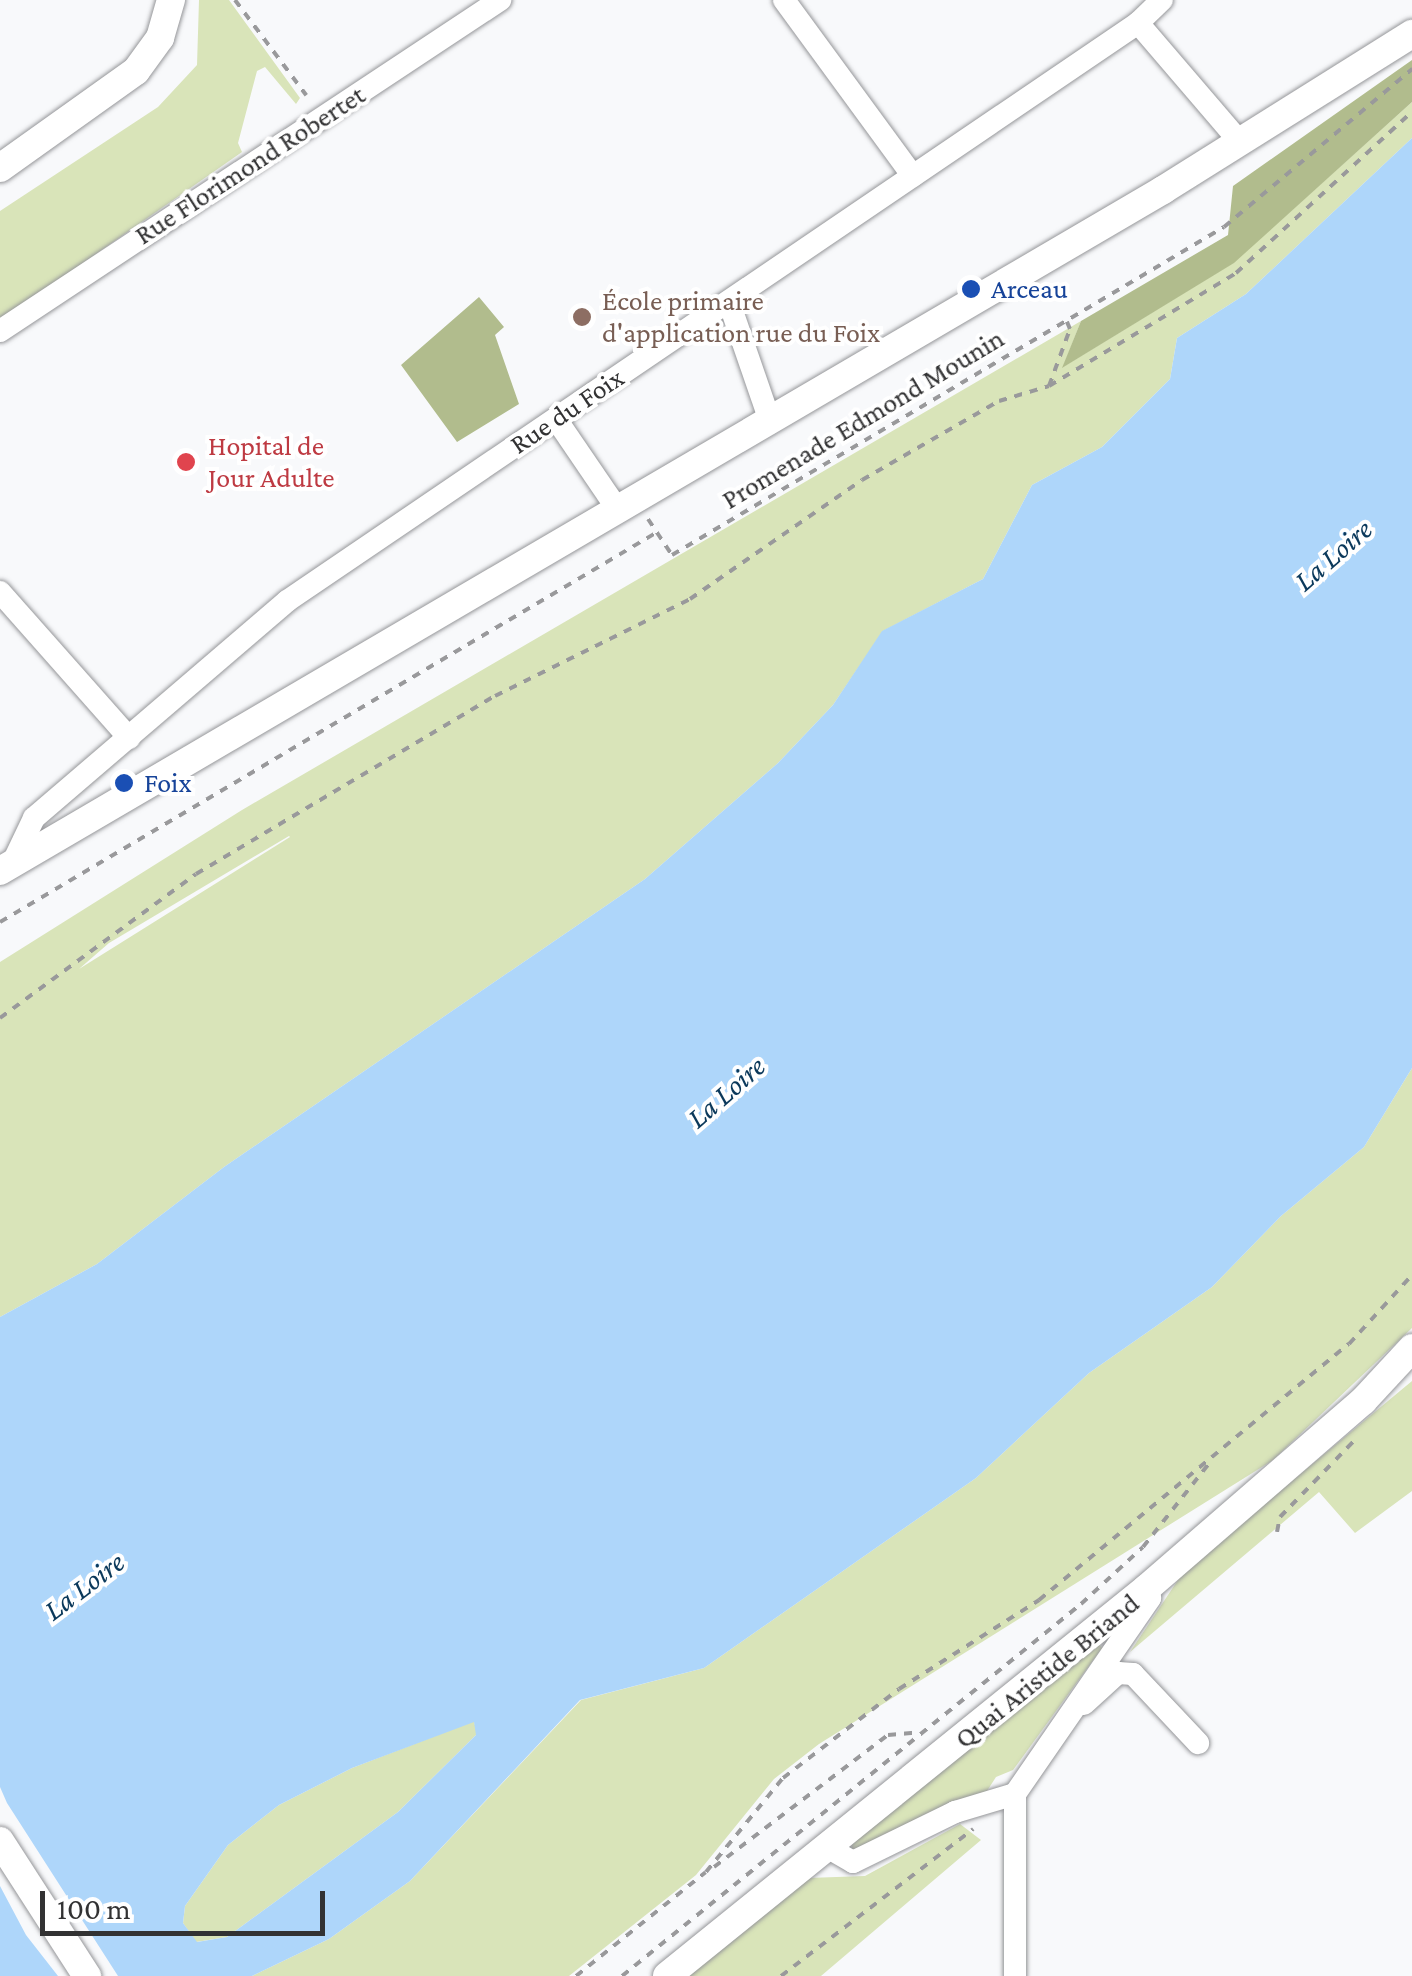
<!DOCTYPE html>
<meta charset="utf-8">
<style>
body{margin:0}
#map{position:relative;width:1412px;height:1976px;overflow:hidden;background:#f8f9fb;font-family:"Crimson Pro",serif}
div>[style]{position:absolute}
.green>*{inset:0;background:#d9e4b9}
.forest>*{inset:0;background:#b1bc8d}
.water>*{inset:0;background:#aed6fa}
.pier>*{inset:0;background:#f8f9fb}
.path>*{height:4px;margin-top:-2px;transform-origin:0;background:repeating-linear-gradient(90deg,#99999b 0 8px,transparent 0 16px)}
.roads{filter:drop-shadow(0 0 2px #959699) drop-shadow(0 0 2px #959699)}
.minor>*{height:22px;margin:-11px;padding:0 11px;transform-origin:11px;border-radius:11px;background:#fff}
.major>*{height:28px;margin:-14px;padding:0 14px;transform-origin:14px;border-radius:14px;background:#fff}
.dots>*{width:28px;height:28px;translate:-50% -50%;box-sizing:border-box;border:5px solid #fff;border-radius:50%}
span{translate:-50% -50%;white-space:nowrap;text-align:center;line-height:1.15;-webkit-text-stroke:8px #fff;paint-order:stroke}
.street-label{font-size:28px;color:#323233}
.transit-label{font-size:28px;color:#164399}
.left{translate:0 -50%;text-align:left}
.education-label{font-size:28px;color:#785e54}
.health-label{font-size:28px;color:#be3a42}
.water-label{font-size:30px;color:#0b395b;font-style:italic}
.scale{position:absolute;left:40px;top:1891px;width:285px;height:45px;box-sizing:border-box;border:5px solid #323233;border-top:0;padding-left:12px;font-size:30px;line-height:35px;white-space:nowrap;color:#323233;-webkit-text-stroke:8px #fff;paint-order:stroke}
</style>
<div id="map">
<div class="green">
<i style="clip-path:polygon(199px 0,229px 0,300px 98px,296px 104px,265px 67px,257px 71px,238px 143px,242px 152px,0 321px,0 211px,158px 107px,197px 65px)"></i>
<i style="clip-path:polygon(evenodd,1412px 102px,1412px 138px,1246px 294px,1177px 338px,1170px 379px,1102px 447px,1032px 485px,983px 579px,883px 631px,833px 705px,778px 763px,645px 879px,224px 1167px,97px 1264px,0 1317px,0 962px,242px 810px,1081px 321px,1063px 367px,1233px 263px,1412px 102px,289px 836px,290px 837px,79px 969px,109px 943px,289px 836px)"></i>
<i style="clip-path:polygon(1412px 1068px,1412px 1328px,1273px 1460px,819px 1744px,774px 1779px,696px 1875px,569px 1976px,252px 1976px,329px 1939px,410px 1881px,581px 1700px,704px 1668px,976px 1478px,1089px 1373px,1212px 1287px,1281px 1216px,1364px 1147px)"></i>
<i style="clip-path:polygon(1412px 1381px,1412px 1491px,1355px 1533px,1319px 1492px,1130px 1652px,1184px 1571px)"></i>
<i style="clip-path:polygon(1097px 1642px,1102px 1648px,1013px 1770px,996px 1777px,987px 1791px,852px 1850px,852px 1839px)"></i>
<i style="clip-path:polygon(474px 1721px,477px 1734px,398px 1812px,227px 1937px,196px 1942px,183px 1923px,185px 1906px,228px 1845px,279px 1805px,352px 1768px)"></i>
<i style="clip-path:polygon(960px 1824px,981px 1840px,821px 1976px,687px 1976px,808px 1878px,865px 1876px)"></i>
</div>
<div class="forest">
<i style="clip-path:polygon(1412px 60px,1412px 102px,1234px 263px,1062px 368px,1081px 321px,1228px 235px,1233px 186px)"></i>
<i style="clip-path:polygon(479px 297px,504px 327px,495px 335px,519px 404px,457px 442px,401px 365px)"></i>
</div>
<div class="water">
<i style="clip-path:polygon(evenodd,1412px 138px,1412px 1068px,1364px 1147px,1281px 1216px,1212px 1287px,1089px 1373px,976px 1478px,704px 1668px,580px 1700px,410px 1881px,329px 1939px,252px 1976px,0 1976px,0 1317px,97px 1264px,224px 1167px,645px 879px,778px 763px,833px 705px,882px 631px,983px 579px,1032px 485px,1102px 447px,1170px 379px,1177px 338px,1246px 294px,1412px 138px,474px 1722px,476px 1735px,398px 1812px,227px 1937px,197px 1942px,183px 1923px,185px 1906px,228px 1845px,279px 1805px,352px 1768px,474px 1722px)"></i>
</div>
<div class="pier">
<i style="clip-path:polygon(0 1787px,7px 1803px,118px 1976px,58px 1976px,26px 1935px,0 1886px)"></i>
</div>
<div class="path">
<i style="left:235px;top:0;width:119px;rotate:53.2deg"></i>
<i style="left:1049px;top:386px;width:61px;rotate:-69.8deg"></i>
<i style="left:1070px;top:329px;width:8px;rotate:-113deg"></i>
<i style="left:648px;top:519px;width:43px;rotate:56.3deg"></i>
<i style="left:672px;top:555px;width:642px;rotate:-30.72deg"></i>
<i style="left:1224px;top:227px;width:246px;rotate:-40deg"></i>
<i style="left:0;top:922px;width:766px;rotate:-30.68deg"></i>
<i style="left:0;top:1018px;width:243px;rotate:-36.3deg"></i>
<i style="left:196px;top:874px;width:348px;rotate:-30.8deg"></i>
<i style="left:495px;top:696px;width:218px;rotate:-26.4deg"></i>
<i style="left:690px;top:599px;width:209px;rotate:-34.7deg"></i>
<i style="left:862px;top:480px;width:158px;rotate:-30deg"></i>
<i style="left:999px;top:401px;width:52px;rotate:-16.7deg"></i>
<i style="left:1049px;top:386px;width:218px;rotate:-31.1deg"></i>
<i style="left:1236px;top:273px;width:239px;rotate:-42.5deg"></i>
<i style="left:1277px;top:1532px;width:15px;rotate:-79deg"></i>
<i style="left:1280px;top:1517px;width:105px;rotate:-45.8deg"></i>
<i style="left:714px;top:1867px;width:218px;rotate:-37.2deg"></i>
<i style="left:888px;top:1735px;width:32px;rotate:-5deg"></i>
<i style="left:576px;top:1976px;width:166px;rotate:-38.7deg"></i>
<i style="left:706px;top:1872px;width:122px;rotate:-50.7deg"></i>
<i style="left:783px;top:1778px;width:146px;rotate:-37.5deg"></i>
<i style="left:899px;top:1689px;width:166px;rotate:-32.4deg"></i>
<i style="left:1039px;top:1600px;width:402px;rotate:-39.6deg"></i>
<i style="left:1349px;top:1344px;width:93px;rotate:-47.6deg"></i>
<i style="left:622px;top:1976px;width:591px;rotate:-39.02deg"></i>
<i style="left:1081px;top:1604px;width:84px;rotate:-42.6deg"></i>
<i style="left:1143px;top:1547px;width:110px;rotate:-51.7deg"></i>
<i style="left:781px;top:1976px;width:242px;rotate:-37.4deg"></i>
</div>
<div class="roads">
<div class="minor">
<i style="left:784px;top:0;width:218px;rotate:53.8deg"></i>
<i style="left:1138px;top:23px;width:158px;rotate:49.4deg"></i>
<i style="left:729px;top:302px;width:126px;rotate:71deg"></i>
<i style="left:0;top:331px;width:600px;rotate:-33.5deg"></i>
<i style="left:556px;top:419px;width:110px;rotate:55.7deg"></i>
<i style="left:0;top:592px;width:195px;rotate:48.5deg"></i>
<i style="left:12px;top:864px;width:51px;rotate:-64.4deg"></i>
<i style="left:34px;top:818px;width:333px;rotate:-40.6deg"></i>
<i style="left:287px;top:601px;width:1029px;rotate:-34.18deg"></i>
<i style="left:1138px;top:23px;width:33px;rotate:-44deg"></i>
<i style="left:1084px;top:1704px;width:46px;rotate:-42.4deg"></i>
<i style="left:1118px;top:1673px;width:15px;rotate:4deg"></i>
<i style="left:1133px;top:1674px;width:95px;rotate:46.7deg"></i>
<i style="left:1015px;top:1794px;width:182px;rotate:90deg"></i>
<i style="left:827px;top:1847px;width:30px;rotate:30deg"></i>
<i style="left:853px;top:1862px;width:114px;rotate:-26.1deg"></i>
<i style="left:955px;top:1812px;width:63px;rotate:-16.7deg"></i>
<i style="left:1015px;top:1794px;width:238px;rotate:-55.4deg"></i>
<i style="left:1150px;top:1598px;width:10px;rotate:-107deg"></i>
</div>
<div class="major">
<i style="left:0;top:168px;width:167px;rotate:-35.5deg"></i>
<i style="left:136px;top:71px;width:41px;rotate:-54deg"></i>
<i style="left:160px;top:38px;width:40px;rotate:-74deg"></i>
<i style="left:0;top:871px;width:1348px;rotate:-30.35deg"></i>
<i style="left:1163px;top:190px;width:294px;rotate:-32.1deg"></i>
<i style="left:0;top:1841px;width:161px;rotate:57.2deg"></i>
<i style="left:667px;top:1976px;width:617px;rotate:-38.95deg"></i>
<i style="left:1147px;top:1588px;width:286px;rotate:-40.9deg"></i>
<i style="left:1363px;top:1401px;width:72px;rotate:-47.2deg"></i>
</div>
</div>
<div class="dots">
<i style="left:971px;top:289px;background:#1a4fb4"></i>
<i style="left:582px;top:317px;background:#8d6e63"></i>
<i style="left:186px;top:462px;background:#e0444e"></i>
<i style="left:124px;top:783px;background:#1a4fb4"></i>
</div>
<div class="street-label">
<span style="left:250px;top:165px;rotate:-33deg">Rue Florimond Robertet</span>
<span style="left:567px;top:411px;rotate:-34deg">Rue du Foix</span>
<span style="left:863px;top:419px;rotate:-31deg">Promenade Edmond Mounin</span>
<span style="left:1047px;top:1671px;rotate:-39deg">Quai Aristide Briand</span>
</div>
<div class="transit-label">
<span class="left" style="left:991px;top:289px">Arceau</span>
<span class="left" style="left:144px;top:783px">Foix</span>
</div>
<div class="education-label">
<span class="left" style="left:602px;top:317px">École primaire<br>d'application rue du Foix</span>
</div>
<div class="health-label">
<span class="left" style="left:208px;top:462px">Hopital de<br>Jour Adulte</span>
</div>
<div class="water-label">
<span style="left:1333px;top:555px;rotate:-41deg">La Loire</span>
<span style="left:726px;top:1092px;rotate:-41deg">La Loire</span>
<span style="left:84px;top:1586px;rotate:-37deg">La Loire</span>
</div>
<div class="scale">100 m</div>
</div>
